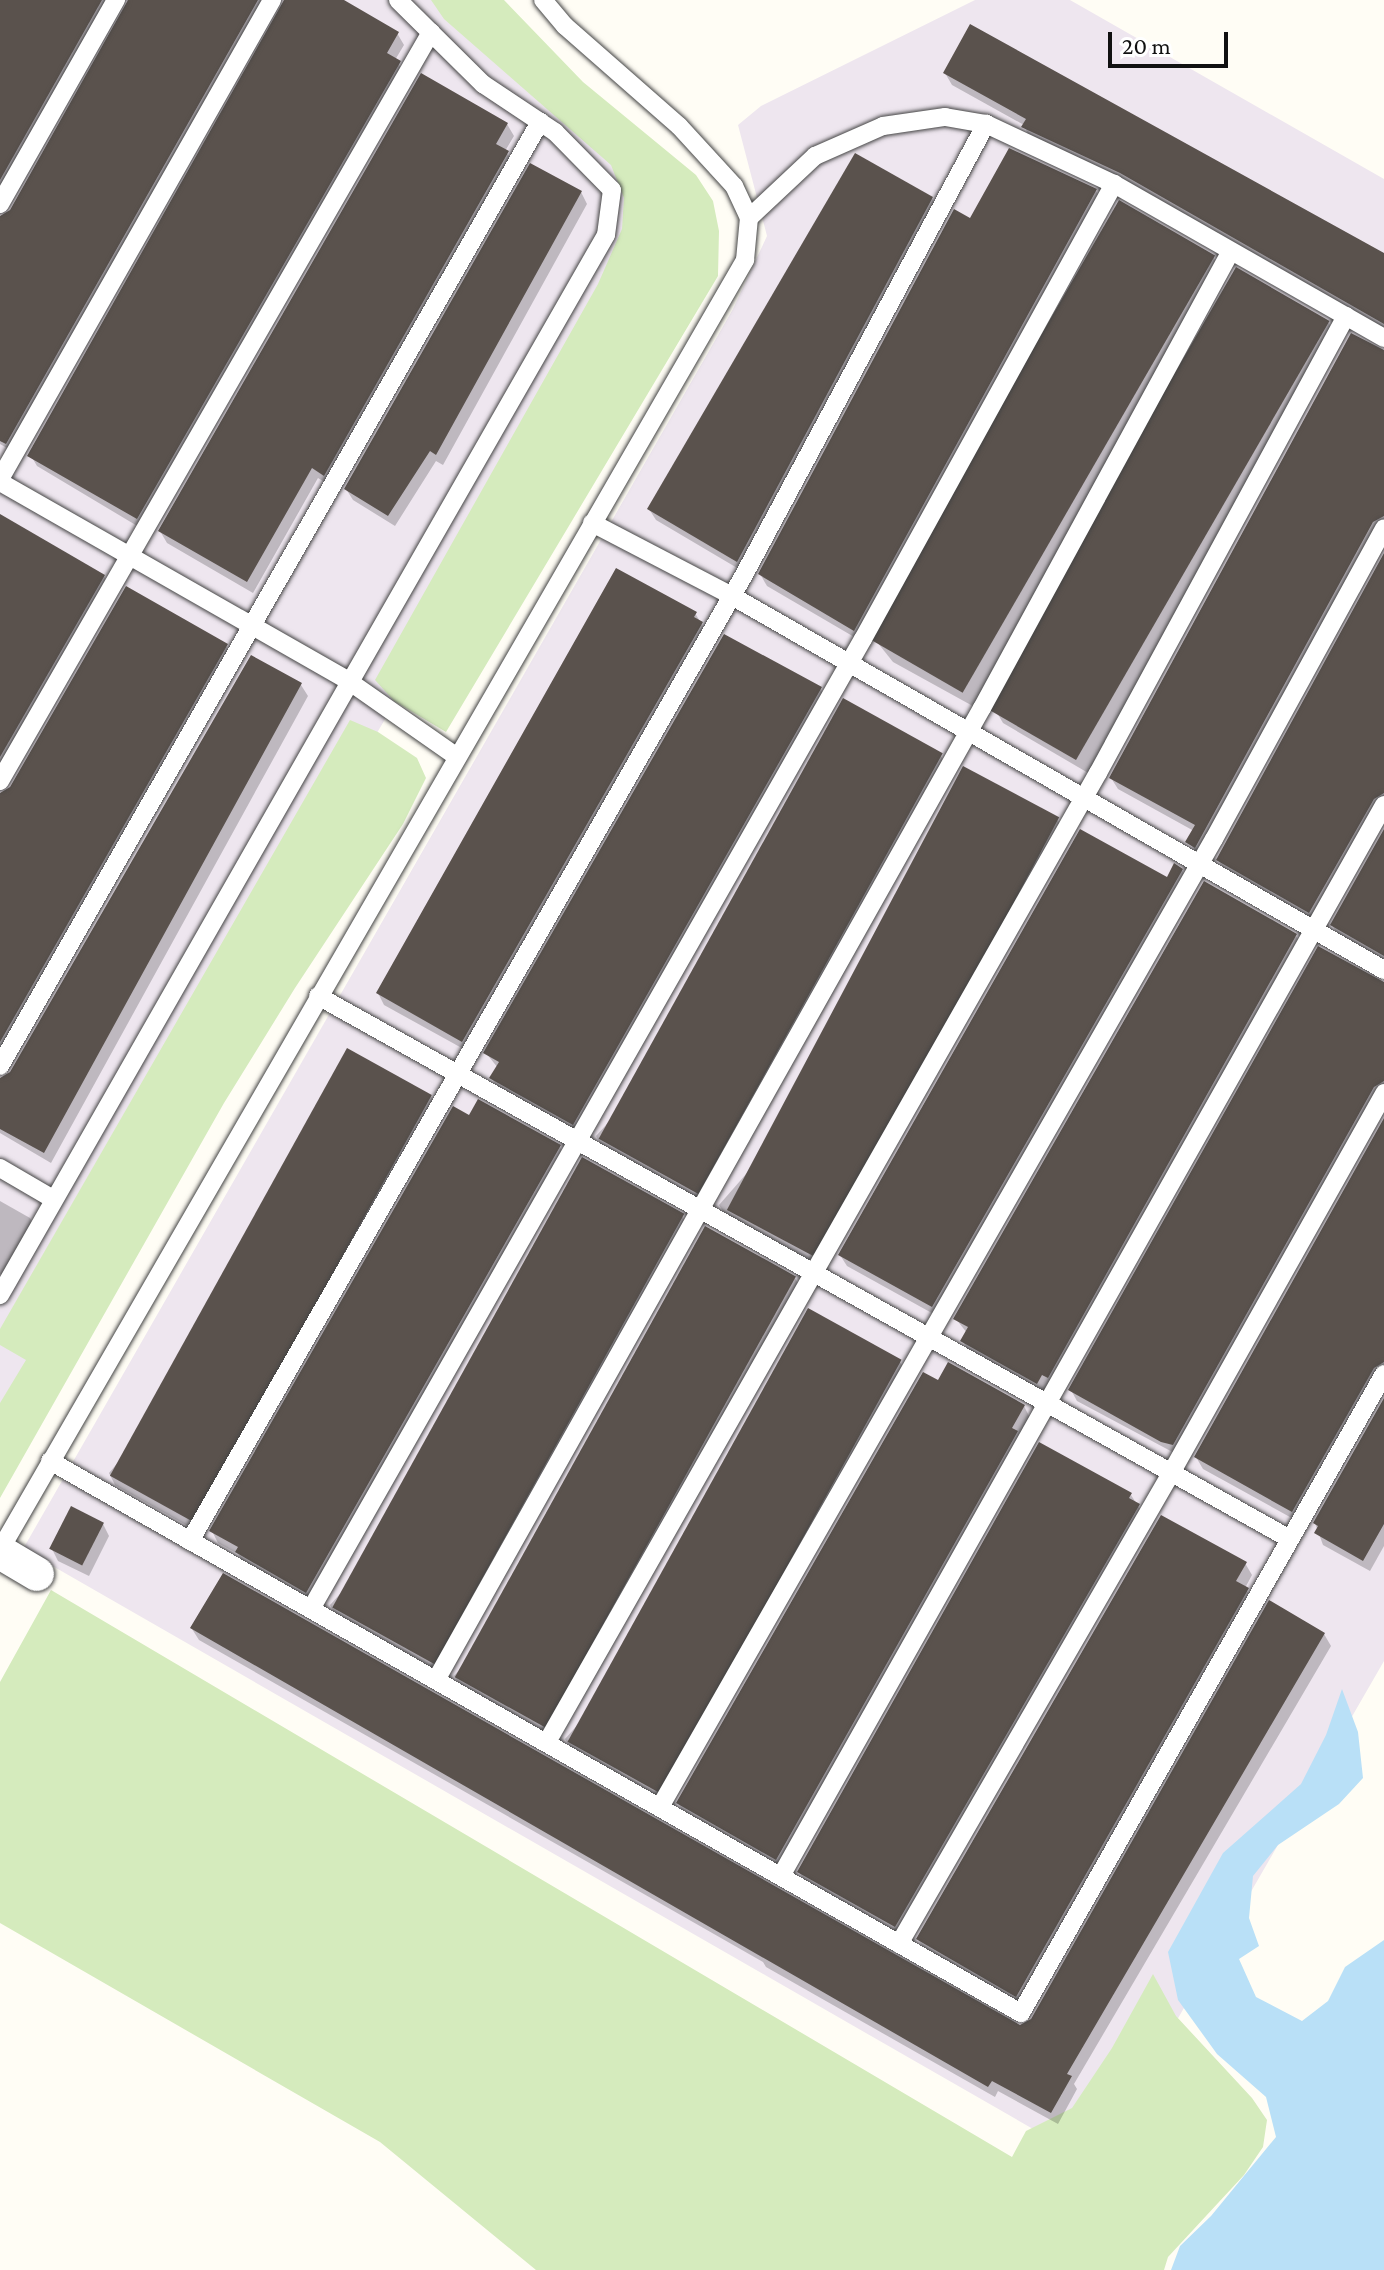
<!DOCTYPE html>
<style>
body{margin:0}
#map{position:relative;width:1384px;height:2270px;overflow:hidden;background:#fffdf5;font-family:"Crimson Pro",serif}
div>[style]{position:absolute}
.industrial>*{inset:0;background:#eee6ef}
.green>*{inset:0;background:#d5ebbd}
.water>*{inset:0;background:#b9e0f7}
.shadow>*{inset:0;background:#0003}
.building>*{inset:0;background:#5a524d;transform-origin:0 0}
.roads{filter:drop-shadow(0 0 2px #444) drop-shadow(0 0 2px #444)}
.lane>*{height:18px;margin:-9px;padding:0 9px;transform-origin:9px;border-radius:9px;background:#fff}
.street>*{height:34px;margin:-17px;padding:0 17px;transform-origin:17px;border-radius:17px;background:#fff}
span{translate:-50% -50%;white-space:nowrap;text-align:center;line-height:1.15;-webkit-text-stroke:8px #fff;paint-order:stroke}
.scale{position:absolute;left:1108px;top:32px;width:120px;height:36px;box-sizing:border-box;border:4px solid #111;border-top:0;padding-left:10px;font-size:24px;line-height:28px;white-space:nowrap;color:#111;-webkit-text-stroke:6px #fff;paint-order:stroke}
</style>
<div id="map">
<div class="industrial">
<i style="clip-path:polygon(0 0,462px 0,628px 164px,614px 329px,161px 1101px,54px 1345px,0 1442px)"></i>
<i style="clip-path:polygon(975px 0,1070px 0,1384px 179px,1384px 1661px,1094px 2164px,23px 1549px,733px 309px,767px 236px,738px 125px,761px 106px)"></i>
</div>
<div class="green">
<i style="clip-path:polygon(431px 0,504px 0,583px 82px,696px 175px,713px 201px,719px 231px,718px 276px,446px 732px,394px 701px,375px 680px,598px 284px,622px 229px,624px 198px,611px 165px,444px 19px)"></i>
<i style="clip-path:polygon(350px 720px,378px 732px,417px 758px,426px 778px,403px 824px,295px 988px,224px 1103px,0 1498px,0 1403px,26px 1360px,0 1345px,0 1329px)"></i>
<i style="clip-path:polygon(51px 1590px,1012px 2157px,1026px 2131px,1072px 2108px,1112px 2048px,1153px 1974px,1176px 2016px,1252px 2098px,1267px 2120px,1263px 2147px,1244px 2175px,1168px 2257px,1164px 2270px,536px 2270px,380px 2142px,0 1923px,0 1682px)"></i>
</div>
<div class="water">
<i style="clip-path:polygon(1342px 1689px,1358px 1732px,1363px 1778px,1339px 1804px,1278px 1845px,1253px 1876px,1249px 1918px,1259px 1946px,1239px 1959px,1256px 1997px,1302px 2021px,1328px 2001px,1345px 1967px,1384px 1940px,1384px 2270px,1171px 2270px,1180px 2246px,1211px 2216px,1276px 2137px,1266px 2097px,1217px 2054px,1178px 2000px,1168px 1952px,1223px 1853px,1301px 1784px,1326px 1735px)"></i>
</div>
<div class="shadow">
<i style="clip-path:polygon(0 0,122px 0,0 202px)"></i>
<i style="clip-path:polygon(126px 0,277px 0,14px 452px,0 444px,0 217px,12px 211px,129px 2px)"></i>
<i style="clip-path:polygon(282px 0,341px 0,397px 33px,404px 45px,395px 60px,406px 74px,144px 530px,37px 466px,30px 454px,286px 1px)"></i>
<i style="clip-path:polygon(945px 73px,1384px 256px,1384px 331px,1030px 139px,1024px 125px,952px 85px)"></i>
<i style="clip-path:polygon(507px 124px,514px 136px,505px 151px,515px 164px,331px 486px,318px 478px,253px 593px,167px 543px,160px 531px)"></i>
<i style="clip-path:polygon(1096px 191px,1103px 202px,861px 641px,767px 586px,760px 574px,971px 221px)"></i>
<i style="clip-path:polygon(581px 192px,587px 204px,443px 465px,436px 461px,395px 526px,353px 500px,346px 489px)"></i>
<i style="clip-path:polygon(932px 198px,938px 210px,744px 572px,656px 520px,649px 509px)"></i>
<i style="clip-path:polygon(1213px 257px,1220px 268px,980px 710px,893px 662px,877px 642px)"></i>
<i style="clip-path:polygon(1328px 322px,1335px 334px,1095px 777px,1003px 723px,996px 711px)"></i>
<i style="clip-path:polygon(1384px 352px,1384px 531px,1202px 858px,1188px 842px,1194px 831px,1118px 789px,1111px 778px)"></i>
<i style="clip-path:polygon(0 519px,104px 576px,110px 588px,0 779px)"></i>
<i style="clip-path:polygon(1384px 557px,1384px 808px,1316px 924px,1225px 871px,1218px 860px)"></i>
<i style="clip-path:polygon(695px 613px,708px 635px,469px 1052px,384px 1005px,378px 993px)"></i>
<i style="clip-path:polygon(226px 646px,233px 657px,0 1064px,0 794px)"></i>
<i style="clip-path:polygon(249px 659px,301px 685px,308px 696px,51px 1163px,0 1133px,0 1079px,12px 1073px)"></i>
<i style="clip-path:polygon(820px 688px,827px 700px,580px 1135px,498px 1090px,492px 1078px,498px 1068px,486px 1053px)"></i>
<i style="clip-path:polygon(941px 756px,947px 767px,702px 1204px,603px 1148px,596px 1136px)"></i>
<i style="clip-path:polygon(1057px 819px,1064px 831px,815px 1266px,726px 1216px,719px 1205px)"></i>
<i style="clip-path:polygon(1384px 834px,1384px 963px,1339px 937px,1332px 925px)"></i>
<i style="clip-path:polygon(1182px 870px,1188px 882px,939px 1317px,847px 1266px,840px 1255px,1167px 879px)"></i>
<i style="clip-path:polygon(1296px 936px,1303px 947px,1043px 1394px,969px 1353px,963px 1341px,967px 1333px,956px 1319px)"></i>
<i style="clip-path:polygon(1384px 983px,1384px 1096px,1180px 1456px,1077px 1401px,1071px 1390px)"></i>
<i style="clip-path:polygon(431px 1096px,437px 1108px,195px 1530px,115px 1485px,109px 1473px)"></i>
<i style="clip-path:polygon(469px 1118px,560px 1147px,566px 1159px,313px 1603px,244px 1564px,238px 1554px,218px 1543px,212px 1531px)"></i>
<i style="clip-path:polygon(1384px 1122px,1384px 1377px,1299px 1522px,1203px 1469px,1196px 1457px)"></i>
<i style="clip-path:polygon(0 1201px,30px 1218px,36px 1229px,8px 1279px,0 1274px)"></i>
<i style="clip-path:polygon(682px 1216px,689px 1227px,438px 1674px,336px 1616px,330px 1605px)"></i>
<i style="clip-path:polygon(795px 1278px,802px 1290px,549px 1737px,461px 1687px,454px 1676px)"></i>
<i style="clip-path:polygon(900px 1362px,907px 1373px,662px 1802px,572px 1750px,565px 1739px)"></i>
<i style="clip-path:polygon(939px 1383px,1024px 1406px,1030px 1418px,783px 1870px,685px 1815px,678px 1803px)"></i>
<i style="clip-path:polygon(1384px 1402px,1384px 1546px,1370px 1571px,1323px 1545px,1315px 1523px)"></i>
<i style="clip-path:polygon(1131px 1495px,1145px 1517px,902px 1938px,806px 1883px,799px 1872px)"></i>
<i style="clip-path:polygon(103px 1524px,109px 1536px,89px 1576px,58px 1561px,52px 1549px)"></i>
<i style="clip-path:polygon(1245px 1563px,1252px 1575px,1245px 1588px,1254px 1601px,1023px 2007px,925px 1951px,918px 1939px)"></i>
<i style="clip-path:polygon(192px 1629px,1020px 2027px,1033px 2020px,1324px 1634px,1331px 1646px,1074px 2084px,1077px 2089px,1058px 2124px,998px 2091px,995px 2097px,766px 1967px,763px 1962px,199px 1640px)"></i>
</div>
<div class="building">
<i style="clip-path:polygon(0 0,102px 0,0 180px)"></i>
<i style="clip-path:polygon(128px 0,258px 0,6px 444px,0 441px,0 216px,10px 210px)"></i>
<i style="clip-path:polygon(284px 0,344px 0,399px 32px,387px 53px,401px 61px,137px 519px,27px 456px)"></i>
<i style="clip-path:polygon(970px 24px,1384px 253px,1384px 324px,1120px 173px,1021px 127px,1026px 119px,943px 73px)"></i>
<i style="clip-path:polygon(421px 73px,508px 123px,496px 144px,509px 151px,324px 476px,312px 468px,247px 582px,158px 531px)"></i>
<i style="clip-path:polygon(1009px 148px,1097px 189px,854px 631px,758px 574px,954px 209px,970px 218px)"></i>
<i style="clip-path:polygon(855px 153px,933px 197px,737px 562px,647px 509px)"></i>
<i style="clip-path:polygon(530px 163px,582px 191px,436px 455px,430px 451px,388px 516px,344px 489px)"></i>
<i style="left:1119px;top:200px;width:111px;height:505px;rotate:30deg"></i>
<i style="left:1236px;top:267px;width:108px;height:507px;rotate:30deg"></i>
<i style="clip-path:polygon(1351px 333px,1384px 350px,1384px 516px,1373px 522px,1195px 848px,1185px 842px,1195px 825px,1109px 778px)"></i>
<i style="clip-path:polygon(0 514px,105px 575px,0 757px)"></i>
<i style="clip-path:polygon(1384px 553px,1384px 793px,1374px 799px,1309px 913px,1216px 860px)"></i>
<i style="clip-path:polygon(616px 568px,697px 612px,694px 617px,703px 622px,462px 1042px,376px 993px)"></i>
<i style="clip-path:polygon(126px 586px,228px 644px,0 1042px,0 793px,10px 787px)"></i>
<i style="clip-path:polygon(724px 634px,822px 687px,573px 1125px,489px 1078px,499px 1062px,483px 1053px)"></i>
<i style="clip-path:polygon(251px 655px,302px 683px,44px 1153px,0 1129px,0 1078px,10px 1072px)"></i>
<i style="left:843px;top:698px;width:114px;height:504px;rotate:29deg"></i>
<i style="left:963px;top:766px;width:109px;height:503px;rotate:28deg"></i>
<i style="clip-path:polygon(1080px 829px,1167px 877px,1174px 863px,1183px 869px,932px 1307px,838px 1255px)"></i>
<i style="clip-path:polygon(1384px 829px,1384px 956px,1330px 925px)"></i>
<i style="clip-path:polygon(1204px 881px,1297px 934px,1048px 1378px,1042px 1375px,1037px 1384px,960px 1341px,968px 1327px,953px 1319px)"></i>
<i style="clip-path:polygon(1318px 946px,1384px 982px,1384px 1081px,1374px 1087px,1173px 1445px,1161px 1442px,1068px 1390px)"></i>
<i style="left:347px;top:1048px;width:97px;height:489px;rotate:29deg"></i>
<i style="clip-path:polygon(478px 1099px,561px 1145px,306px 1593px,235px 1552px,238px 1547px,209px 1531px,453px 1106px,469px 1115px)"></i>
<i style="clip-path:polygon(1384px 1118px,1384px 1362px,1374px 1368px,1292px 1512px,1194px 1457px)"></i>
<i style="left:582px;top:1157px;width:117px;height:515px;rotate:29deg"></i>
<i style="left:705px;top:1226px;width:104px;height:516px;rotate:29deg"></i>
<i style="left:808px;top:1308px;width:107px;height:496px;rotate:29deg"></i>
<i style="clip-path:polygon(948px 1362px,1025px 1405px,1012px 1428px,1018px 1431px,776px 1860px,676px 1803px,923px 1372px,938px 1380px)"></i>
<i style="clip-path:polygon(1384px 1398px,1384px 1524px,1363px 1561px,1314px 1533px,1318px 1526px,1313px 1523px)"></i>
<i style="clip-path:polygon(1039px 1442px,1132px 1493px,1129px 1498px,1140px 1504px,895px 1927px,797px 1872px)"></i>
<i style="left:71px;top:1506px;width:37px;height:48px;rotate:27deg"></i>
<i style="clip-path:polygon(1161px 1515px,1247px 1562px,1236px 1581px,1249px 1588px,1016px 1997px,916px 1939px)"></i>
<i style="clip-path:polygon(223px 1573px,1020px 2025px,1031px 2019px,1269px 1600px,1325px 1633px,1067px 2074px,1072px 2076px,1051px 2113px,992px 2081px,988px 2087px,190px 1628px)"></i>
</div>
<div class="roads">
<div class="lane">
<i style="left:398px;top:0;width:120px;rotate:44.7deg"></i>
<i style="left:483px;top:84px;width:87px;rotate:33.7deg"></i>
<i style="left:555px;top:132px;width:81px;rotate:45.5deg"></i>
<i style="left:612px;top:190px;width:45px;rotate:97.6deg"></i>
<i style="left:606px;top:235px;width:515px;rotate:119.8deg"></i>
<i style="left:350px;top:682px;width:131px;rotate:35deg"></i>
<i style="left:0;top:204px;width:235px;rotate:-60.4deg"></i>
<i style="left:749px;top:218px;width:91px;rotate:-43.2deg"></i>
<i style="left:815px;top:156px;width:74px;rotate:-23.8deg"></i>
<i style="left:883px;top:126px;width:63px;rotate:-8.3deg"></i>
<i style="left:945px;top:117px;width:42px;rotate:9.7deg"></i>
<i style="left:986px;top:124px;width:141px;rotate:25.1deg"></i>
<i style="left:1114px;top:184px;width:311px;rotate:29.7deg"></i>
<i style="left:0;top:479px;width:551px;rotate:-60.41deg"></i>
<i style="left:0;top:482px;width:403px;rotate:29.7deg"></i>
<i style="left:350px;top:682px;width:706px;rotate:119.72deg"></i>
<i style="left:592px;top:523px;width:158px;rotate:27.5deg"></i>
<i style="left:732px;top:596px;width:752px;rotate:29.84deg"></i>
<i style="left:0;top:781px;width:864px;rotate:-60.08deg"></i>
<i style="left:318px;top:996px;width:1113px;rotate:29.19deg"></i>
<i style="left:0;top:1066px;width:1088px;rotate:-60.23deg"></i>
<i style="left:0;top:1168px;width:61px;rotate:30.3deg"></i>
<i style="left:50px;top:1461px;width:1117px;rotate:29.62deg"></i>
<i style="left:1021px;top:2013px;width:735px;rotate:-60.4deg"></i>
<i style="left:190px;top:1541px;width:1116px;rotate:-60.17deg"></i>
<i style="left:745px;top:573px;width:510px;rotate:-61.78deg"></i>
<i style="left:0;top:1550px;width:1490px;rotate:-59.99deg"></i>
<i style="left:745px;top:260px;width:42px;rotate:-84.6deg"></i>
<i style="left:749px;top:218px;width:35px;rotate:-115deg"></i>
<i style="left:734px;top:186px;width:81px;rotate:-132.5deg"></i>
<i style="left:679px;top:126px;width:152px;rotate:-138.7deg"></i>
<i style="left:565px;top:26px;width:34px;rotate:-130deg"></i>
<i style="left:311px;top:1609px;width:1116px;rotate:-60.36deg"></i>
<i style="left:863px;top:639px;width:520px;rotate:-61.12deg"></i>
<i style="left:436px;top:1680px;width:1115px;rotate:-60.68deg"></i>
<i style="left:982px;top:708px;width:520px;rotate:-61.42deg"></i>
<i style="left:547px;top:1742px;width:1115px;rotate:-60.38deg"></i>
<i style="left:1098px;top:773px;width:520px;rotate:-61.51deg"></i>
<i style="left:660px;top:1807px;width:1115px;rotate:-60.22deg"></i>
<i style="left:1214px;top:839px;width:354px;rotate:-61.3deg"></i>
<i style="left:781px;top:1876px;width:1229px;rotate:-60.62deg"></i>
<i style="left:899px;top:1944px;width:542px;rotate:-59.98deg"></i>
<i style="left:1170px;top:1475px;width:438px;rotate:-60.7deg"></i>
</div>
<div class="street">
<i style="left:0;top:1552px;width:43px;rotate:30.7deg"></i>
</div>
</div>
<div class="scale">20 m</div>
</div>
